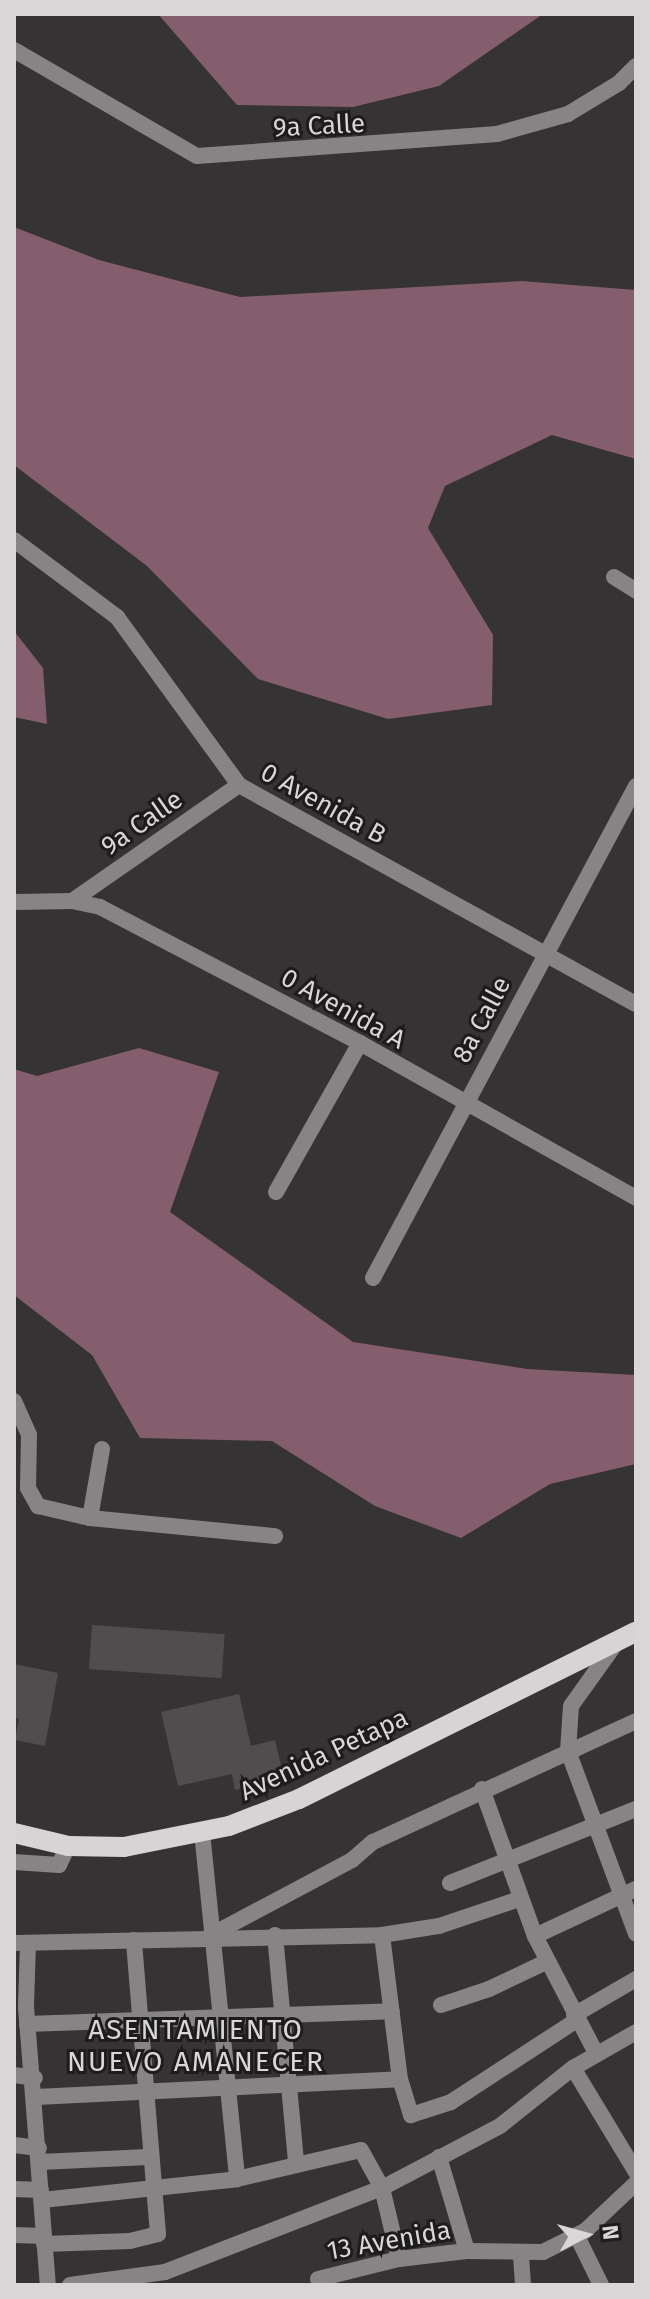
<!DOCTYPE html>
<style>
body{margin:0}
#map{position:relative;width:650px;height:2299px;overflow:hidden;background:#363334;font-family:"Fira Sans",sans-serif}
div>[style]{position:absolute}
.forest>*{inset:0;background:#845e6c}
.building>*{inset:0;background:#514d4f;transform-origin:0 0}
.minor>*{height:16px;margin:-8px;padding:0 8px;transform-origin:8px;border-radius:8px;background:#868485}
.primary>*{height:20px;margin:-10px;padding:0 10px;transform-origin:10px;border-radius:10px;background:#d8d4d5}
span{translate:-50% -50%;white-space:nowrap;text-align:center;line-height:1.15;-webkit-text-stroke:6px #1d1b1c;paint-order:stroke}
.street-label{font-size:26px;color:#d8d6d7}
.neighbourhood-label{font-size:28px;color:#d8d6d7;letter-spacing:2px}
.frame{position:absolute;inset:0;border:16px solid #d8d6d7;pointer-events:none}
.north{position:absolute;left:546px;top:2195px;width:80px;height:80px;-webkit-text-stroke:6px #1d1b1c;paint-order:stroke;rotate:84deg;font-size:22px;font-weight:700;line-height:32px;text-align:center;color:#d8d6d7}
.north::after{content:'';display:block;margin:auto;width:28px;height:36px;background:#d8d6d7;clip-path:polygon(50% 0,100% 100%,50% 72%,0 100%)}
</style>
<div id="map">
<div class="forest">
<i style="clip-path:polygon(158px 14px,543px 14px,439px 86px,353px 107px,237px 105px)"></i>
<i style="clip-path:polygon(14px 227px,99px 260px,240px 297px,522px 281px,636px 290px,636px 459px,552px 435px,445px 486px,428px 528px,493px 635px,492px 705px,388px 719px,258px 679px,147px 566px,14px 465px)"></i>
<i style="clip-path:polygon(14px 631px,43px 668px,47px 724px,14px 717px)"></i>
<i style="clip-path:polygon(139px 1048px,219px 1072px,170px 1212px,353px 1342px,527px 1369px,636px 1375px,636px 1464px,550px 1484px,461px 1538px,375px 1506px,272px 1441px,140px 1438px,92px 1355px,14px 1295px,14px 1069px,37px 1076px)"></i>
</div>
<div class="building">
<i style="left:92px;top:1625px;width:133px;height:44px;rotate:4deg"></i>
<i style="clip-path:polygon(14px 1664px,58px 1673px,45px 1746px,15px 1740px,19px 1719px,14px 1718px)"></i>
<i style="clip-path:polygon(239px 1694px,251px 1746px,275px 1740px,284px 1779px,235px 1790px,232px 1774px,178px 1786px,161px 1712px)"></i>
</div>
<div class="minor">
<i style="left:14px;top:50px;width:211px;rotate:30.1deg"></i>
<i style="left:197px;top:156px;width:301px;rotate:-4.2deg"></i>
<i style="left:497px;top:134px;width:74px;rotate:-15.7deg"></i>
<i style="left:568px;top:114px;width:60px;rotate:-31.3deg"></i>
<i style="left:619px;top:83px;width:24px;rotate:-45deg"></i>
<i style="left:14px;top:540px;width:129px;rotate:36.8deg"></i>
<i style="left:117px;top:617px;width:208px;rotate:54deg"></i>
<i style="left:239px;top:785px;width:453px;rotate:28.9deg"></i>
<i style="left:614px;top:577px;width:26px;rotate:32deg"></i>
<i style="left:72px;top:901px;width:203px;rotate:-34.8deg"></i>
<i style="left:14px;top:902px;width:58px;rotate:-1deg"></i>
<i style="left:72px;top:901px;width:29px;rotate:12deg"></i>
<i style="left:100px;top:907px;width:293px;rotate:27.6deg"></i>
<i style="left:360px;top:1043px;width:317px;rotate:29.3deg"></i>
<i style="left:276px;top:1192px;width:171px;rotate:-60.6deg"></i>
<i style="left:373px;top:1278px;width:558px;rotate:-61.87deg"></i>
<i style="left:14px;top:1401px;width:37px;rotate:66deg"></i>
<i style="left:29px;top:1435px;width:53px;rotate:91.1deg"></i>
<i style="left:28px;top:1488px;width:21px;rotate:61deg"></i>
<i style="left:38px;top:1506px;width:53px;rotate:13deg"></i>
<i style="left:90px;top:1518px;width:186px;rotate:5.6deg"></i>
<i style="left:90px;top:1518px;width:70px;rotate:-80.1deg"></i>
<i style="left:616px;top:1643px;width:77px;rotate:125.5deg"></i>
<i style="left:571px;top:1706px;width:45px;rotate:93.8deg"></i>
<i style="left:568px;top:1751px;width:195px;rotate:69.6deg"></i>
<i style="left:482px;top:1789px;width:156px;rotate:70.2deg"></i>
<i style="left:535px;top:1936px;width:132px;rotate:62.5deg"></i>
<i style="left:202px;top:1832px;width:349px;rotate:84.2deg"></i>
<i style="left:14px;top:1862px;width:45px;rotate:3.8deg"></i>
<i style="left:59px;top:1865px;width:21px;rotate:-65deg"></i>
<i style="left:450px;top:1883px;width:200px;rotate:-21.7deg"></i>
<i style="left:213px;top:1934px;width:157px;rotate:-28deg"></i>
<i style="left:352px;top:1860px;width:28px;rotate:-41deg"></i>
<i style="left:373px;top:1842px;width:289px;rotate:-24.7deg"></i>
<i style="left:275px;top:1935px;width:227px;rotate:84.7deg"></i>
<i style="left:382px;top:1935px;width:145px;rotate:82.9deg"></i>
<i style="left:400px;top:2079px;width:38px;rotate:73deg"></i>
<i style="left:411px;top:2115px;width:42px;rotate:-18deg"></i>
<i style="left:451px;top:2102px;width:150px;rotate:-33.1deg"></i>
<i style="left:535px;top:1936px;width:111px;rotate:-25deg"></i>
<i style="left:14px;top:1943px;width:368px;rotate:-1.2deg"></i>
<i style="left:382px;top:1935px;width:58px;rotate:-9deg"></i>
<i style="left:439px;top:1926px;width:84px;rotate:-18.6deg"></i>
<i style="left:28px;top:1943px;width:64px;rotate:91.8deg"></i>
<i style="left:26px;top:2007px;width:279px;rotate:85.5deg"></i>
<i style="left:441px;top:2005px;width:51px;rotate:-18.4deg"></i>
<i style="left:489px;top:1989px;width:63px;rotate:-25.3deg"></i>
<i style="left:574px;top:2015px;width:72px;rotate:-30.1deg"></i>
<i style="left:27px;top:2024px;width:365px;rotate:-2deg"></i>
<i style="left:573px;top:2068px;width:122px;rotate:58.8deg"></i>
<i style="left:14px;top:2075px;width:21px;rotate:8deg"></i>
<i style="left:36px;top:2097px;width:364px;rotate:-2.8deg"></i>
<i style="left:14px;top:2145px;width:25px;rotate:7deg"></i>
<i style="left:439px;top:2157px;width:98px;rotate:73.4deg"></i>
<i style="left:40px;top:2162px;width:108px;rotate:-2.7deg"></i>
<i style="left:14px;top:2189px;width:27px;rotate:2deg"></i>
<i style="left:42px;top:2200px;width:196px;rotate:-6.1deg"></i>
<i style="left:237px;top:2179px;width:127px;rotate:-13.2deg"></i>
<i style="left:361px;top:2150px;width:43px;rotate:61.1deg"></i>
<i style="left:382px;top:2188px;width:73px;rotate:76.5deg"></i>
<i style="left:14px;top:2235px;width:30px;rotate:2deg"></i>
<i style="left:577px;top:2236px;width:55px;rotate:63.9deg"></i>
<i style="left:44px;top:2244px;width:86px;rotate:-2deg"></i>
<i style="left:130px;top:2241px;width:29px;rotate:-14deg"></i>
<i style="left:158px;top:2234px;width:295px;rotate:-94.7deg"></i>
<i style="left:521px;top:2256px;width:29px;rotate:86deg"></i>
<i style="left:318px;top:2279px;width:83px;rotate:-13.9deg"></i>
<i style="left:399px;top:2259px;width:68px;rotate:-6.7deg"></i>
<i style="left:467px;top:2251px;width:76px;rotate:0.8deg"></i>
<i style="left:543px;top:2252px;width:47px;rotate:-26.6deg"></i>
<i style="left:585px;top:2231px;width:70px;rotate:-43.3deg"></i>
<i style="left:70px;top:2285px;width:96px;rotate:-7.8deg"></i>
<i style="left:165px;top:2272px;width:233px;rotate:-21.2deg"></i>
<i style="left:382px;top:2188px;width:133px;rotate:-27.7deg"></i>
<i style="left:500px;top:2126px;width:93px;rotate:-38.5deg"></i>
<i style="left:573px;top:2068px;width:73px;rotate:-29.7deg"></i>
</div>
<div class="primary">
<i style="left:14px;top:1833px;width:56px;rotate:13.5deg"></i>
<i style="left:68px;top:1846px;width:56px;rotate:1deg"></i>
<i style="left:124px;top:1847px;width:107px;rotate:-11.3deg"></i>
<i style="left:229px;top:1826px;width:75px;rotate:-21.1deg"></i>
<i style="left:299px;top:1799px;width:376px;rotate:-26.4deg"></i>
</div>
<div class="street-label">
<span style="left:319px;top:126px;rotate:-3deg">9a Calle</span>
<span style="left:323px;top:804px;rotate:29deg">0 Avenida B</span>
<span style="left:142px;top:823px;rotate:-35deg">9a Calle</span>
<span style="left:343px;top:1009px;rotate:29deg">0 Avenida A</span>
<span style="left:482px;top:1020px;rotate:-62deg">8a Calle</span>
<span style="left:324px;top:1755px;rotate:-25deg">Avenida Petapa</span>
<span style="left:389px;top:2241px;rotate:-10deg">13 Avenida</span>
</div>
<div class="neighbourhood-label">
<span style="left:196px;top:2046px">ASENTAMIENTO<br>NUEVO AMANECER</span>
</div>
<div class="frame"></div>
<div class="north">N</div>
</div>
